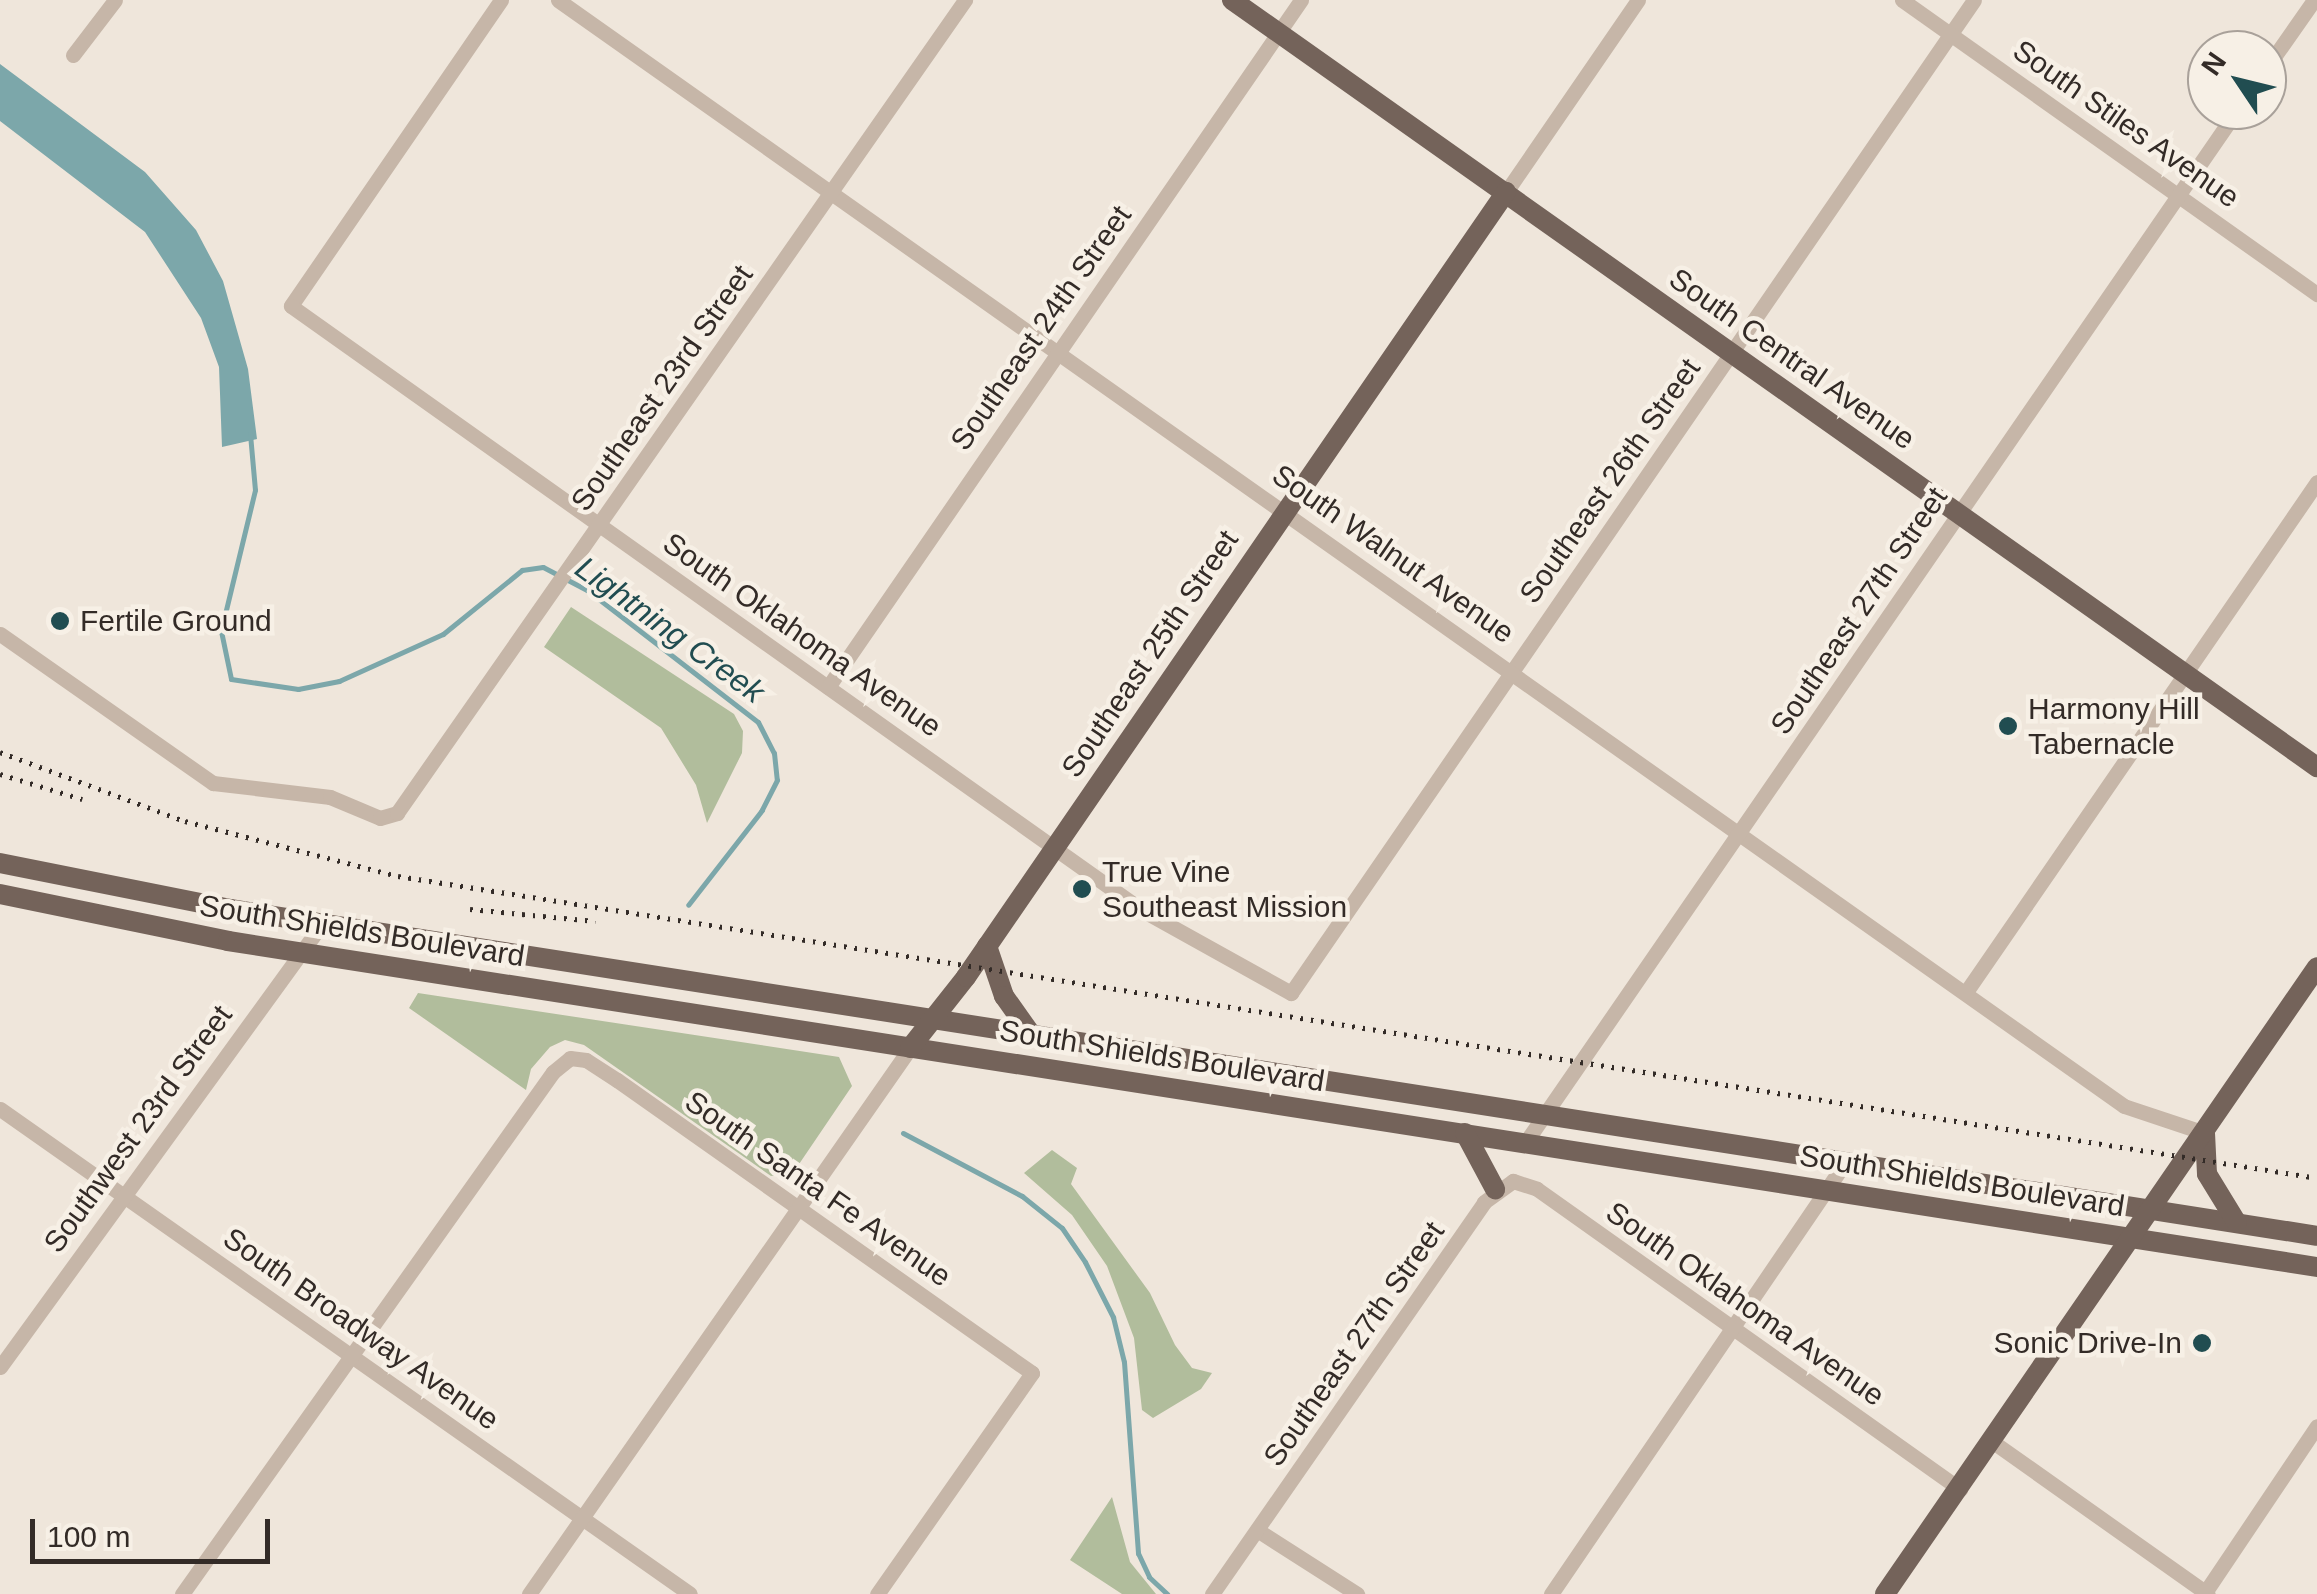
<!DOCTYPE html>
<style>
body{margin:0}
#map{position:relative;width:2317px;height:1594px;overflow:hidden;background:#efe6db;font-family:Arial,sans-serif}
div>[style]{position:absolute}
.green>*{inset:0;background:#b1bd9c}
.water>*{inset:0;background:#7ca7aa}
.stream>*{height:5px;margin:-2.5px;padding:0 2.5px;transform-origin:2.5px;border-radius:2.5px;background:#7ca7aa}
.minor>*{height:15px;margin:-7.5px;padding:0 7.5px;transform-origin:7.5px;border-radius:7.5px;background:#c6b6a8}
.major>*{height:20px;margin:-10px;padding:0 10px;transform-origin:10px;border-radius:10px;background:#74635a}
.rail>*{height:5px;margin-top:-2.5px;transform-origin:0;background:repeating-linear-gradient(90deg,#332b27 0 2.5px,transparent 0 10.5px)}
.dots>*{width:28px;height:28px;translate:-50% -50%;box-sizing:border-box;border:5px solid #f7f0e6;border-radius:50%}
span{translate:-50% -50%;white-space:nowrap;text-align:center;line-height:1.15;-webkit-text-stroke:9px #f7f0e6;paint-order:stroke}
.street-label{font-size:30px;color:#332b27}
.poi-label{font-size:30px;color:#332b27}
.left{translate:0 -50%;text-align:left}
.right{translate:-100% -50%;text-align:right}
.water-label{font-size:32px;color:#214d51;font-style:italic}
.north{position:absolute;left:2187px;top:30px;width:100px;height:100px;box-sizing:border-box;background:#f7f0e6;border:2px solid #a9a19a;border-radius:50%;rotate:305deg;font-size:28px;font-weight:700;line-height:40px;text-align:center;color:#332b27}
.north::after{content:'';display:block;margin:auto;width:35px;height:45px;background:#214d51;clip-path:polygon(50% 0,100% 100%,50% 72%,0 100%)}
.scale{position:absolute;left:30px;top:1519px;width:240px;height:45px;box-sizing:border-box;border:5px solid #332b27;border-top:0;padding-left:12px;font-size:30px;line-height:35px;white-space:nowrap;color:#332b27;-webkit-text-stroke:8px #f7f0e6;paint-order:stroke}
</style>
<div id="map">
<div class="green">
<i style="clip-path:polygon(571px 607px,734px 714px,743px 731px,742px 753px,707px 823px,696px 785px,661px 728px,544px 647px)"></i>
<i style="clip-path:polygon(418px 993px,839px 1057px,852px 1086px,793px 1173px,771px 1176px,584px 1045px,565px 1040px,550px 1047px,531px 1069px,526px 1090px,409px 1008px)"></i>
<i style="clip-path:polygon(1052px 1150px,1077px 1168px,1071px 1184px,1150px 1293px,1175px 1345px,1192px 1368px,1212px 1373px,1201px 1389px,1153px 1418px,1142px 1410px,1134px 1338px,1107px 1266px,1072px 1215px,1024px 1173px)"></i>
<i style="clip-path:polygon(1112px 1497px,1130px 1562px,1156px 1594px,1122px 1594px,1070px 1560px)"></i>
</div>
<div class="water">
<i style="clip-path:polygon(0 64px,145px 172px,196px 230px,223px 281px,248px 369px,257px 439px,222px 447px,219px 367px,201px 318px,145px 232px,0 121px)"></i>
</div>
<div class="stream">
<i style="left:250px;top:434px;width:56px;rotate:84.9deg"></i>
<i style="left:255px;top:490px;width:145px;rotate:103.6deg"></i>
<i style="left:221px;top:631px;width:49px;rotate:78.2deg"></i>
<i style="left:231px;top:679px;width:68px;rotate:8.5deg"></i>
<i style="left:298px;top:689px;width:42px;rotate:-11deg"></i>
<i style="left:339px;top:681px;width:114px;rotate:-24.3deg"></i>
<i style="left:443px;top:634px;width:102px;rotate:-39deg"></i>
<i style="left:522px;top:570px;width:21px;rotate:-8deg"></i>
<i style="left:543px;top:567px;width:50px;rotate:27.6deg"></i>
<i style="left:587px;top:590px;width:216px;rotate:37.7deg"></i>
<i style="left:758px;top:722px;width:35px;rotate:63deg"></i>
<i style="left:774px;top:753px;width:27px;rotate:84deg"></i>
<i style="left:777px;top:780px;width:34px;rotate:117deg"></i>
<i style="left:762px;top:810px;width:120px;rotate:127.9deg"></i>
<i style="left:903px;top:1133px;width:135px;rotate:27.9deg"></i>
<i style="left:1022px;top:1196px;width:51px;rotate:38.7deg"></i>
<i style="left:1062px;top:1228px;width:41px;rotate:55.9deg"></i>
<i style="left:1085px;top:1262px;width:62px;rotate:63deg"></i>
<i style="left:1113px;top:1317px;width:46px;rotate:76.3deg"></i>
<i style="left:1124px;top:1362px;width:192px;rotate:85.8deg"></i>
<i style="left:1138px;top:1553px;width:26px;rotate:65deg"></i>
<i style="left:1149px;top:1577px;width:25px;rotate:43deg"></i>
</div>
<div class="minor">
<i style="left:501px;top:0;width:371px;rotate:124.5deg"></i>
<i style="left:291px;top:306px;width:1041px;rotate:35.38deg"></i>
<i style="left:1140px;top:909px;width:173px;rotate:29.1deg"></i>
<i style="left:1291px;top:993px;width:1205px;rotate:-55.48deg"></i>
<i style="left:558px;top:0;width:1917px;rotate:35.23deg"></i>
<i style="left:2124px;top:1106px;width:85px;rotate:18.4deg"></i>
<i style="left:1902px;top:0;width:509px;rotate:35.32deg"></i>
<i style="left:73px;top:55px;width:69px;rotate:-52.6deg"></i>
<i style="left:2267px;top:67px;width:82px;rotate:-55deg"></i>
<i style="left:1506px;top:192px;width:233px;rotate:-55.5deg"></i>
<i style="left:0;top:634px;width:260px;rotate:35deg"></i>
<i style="left:213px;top:783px;width:118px;rotate:6.8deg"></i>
<i style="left:330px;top:797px;width:54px;rotate:22.8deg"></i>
<i style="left:380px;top:818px;width:18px;rotate:-16deg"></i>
<i style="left:397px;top:813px;width:992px;rotate:-55.06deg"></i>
<i style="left:828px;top:687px;width:834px;rotate:-55.45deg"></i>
<i style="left:1966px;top:992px;width:619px;rotate:-55.46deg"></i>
<i style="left:0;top:1109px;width:843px;rotate:35.1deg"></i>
<i style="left:1525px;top:1143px;width:1255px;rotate:-55.42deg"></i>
<i style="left:0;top:1367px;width:548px;rotate:-53.99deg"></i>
<i style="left:1993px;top:1442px;width:263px;rotate:35.3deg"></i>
<i style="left:1257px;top:1530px;width:119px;rotate:32.6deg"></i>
<i style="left:182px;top:1594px;width:640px;rotate:-54.6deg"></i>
<i style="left:553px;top:1072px;width:22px;rotate:-39deg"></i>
<i style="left:570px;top:1058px;width:16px;rotate:7deg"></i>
<i style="left:586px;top:1060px;width:37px;rotate:33deg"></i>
<i style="left:617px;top:1080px;width:508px;rotate:35.22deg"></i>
<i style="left:1032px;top:1373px;width:270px;rotate:125deg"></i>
<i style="left:529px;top:1594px;width:666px;rotate:-55.09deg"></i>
<i style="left:1212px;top:1594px;width:477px;rotate:-55.2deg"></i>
<i style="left:1484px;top:1202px;width:36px;rotate:-36deg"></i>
<i style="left:1513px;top:1181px;width:25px;rotate:18deg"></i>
<i style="left:1537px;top:1189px;width:519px;rotate:35.35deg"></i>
<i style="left:1551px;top:1594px;width:524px;rotate:-55.73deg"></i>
<i style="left:2204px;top:1594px;width:202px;rotate:-56.1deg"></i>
</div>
<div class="major">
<i style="left:1232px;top:0;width:1329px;rotate:35.26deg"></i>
<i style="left:0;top:863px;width:235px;rotate:11.3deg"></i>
<i style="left:230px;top:909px;width:2112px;rotate:8.9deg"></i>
<i style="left:0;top:894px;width:233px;rotate:11.6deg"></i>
<i style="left:228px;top:941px;width:2114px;rotate:8.87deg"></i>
<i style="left:987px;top:946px;width:53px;rotate:71.2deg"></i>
<i style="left:1004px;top:996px;width:47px;rotate:54.6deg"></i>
<i style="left:910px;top:1048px;width:90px;rotate:-51.7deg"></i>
<i style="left:966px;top:977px;width:953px;rotate:-55.48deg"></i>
<i style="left:1465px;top:1133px;width:64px;rotate:61.8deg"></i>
<i style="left:2205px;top:1133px;width:41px;rotate:87.2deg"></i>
<i style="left:2207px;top:1174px;width:57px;rotate:58.5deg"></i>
<i style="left:1885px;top:1594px;width:761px;rotate:-55.43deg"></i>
</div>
<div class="rail">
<i style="left:0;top:752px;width:197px;rotate:20.5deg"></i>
<i style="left:185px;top:821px;width:220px;rotate:14.5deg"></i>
<i style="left:398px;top:876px;width:1943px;rotate:8.94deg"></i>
<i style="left:0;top:774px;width:86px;rotate:17deg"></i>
<i style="left:470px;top:909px;width:126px;rotate:5.5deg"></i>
</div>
<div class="dots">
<i style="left:60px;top:621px;background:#214d51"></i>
<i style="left:2008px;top:726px;background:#214d51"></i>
<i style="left:1082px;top:889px;background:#214d51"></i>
<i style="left:2202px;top:1343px;background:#214d51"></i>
</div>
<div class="street-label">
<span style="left:2126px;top:124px;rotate:35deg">South Stiles Avenue</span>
<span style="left:1041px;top:328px;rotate:-55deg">Southeast 24th Street</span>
<span style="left:1792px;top:359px;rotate:35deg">South Central Avenue</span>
<span style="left:662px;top:388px;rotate:-55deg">Southeast 23rd Street</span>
<span style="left:1610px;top:481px;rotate:-55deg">Southeast 26th Street</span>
<span style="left:1393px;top:554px;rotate:35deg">South Walnut Avenue</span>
<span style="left:1859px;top:611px;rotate:-56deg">Southeast 27th Street</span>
<span style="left:802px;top:635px;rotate:35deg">South Oklahoma Avenue</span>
<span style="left:1150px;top:654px;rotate:-56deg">Southeast 25th Street</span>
<span style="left:362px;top:931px;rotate:9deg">South Shields Boulevard</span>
<span style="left:1162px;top:1056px;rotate:9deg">South Shields Boulevard</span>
<span style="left:138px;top:1129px;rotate:-54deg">Southwest 23rd Street</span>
<span style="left:1962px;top:1181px;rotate:9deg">South Shields Boulevard</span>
<span style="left:818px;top:1189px;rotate:35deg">South Santa Fe Avenue</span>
<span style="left:1745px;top:1304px;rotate:35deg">South Oklahoma Avenue</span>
<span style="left:361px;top:1329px;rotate:35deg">South Broadway Avenue</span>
<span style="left:1354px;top:1344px;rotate:-55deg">Southeast 27th Street</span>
</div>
<div class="poi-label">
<span class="left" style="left:80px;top:621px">Fertile Ground</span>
<span class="left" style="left:2028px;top:726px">Harmony Hill<br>Tabernacle</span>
<span class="left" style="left:1102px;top:889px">True Vine<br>Southeast Mission</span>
<span class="right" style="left:2182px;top:1343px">Sonic Drive-In</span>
</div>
<div class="water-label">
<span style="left:670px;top:630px;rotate:36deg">Lightning Creek</span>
</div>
<div class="north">N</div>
<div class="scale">100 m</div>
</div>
